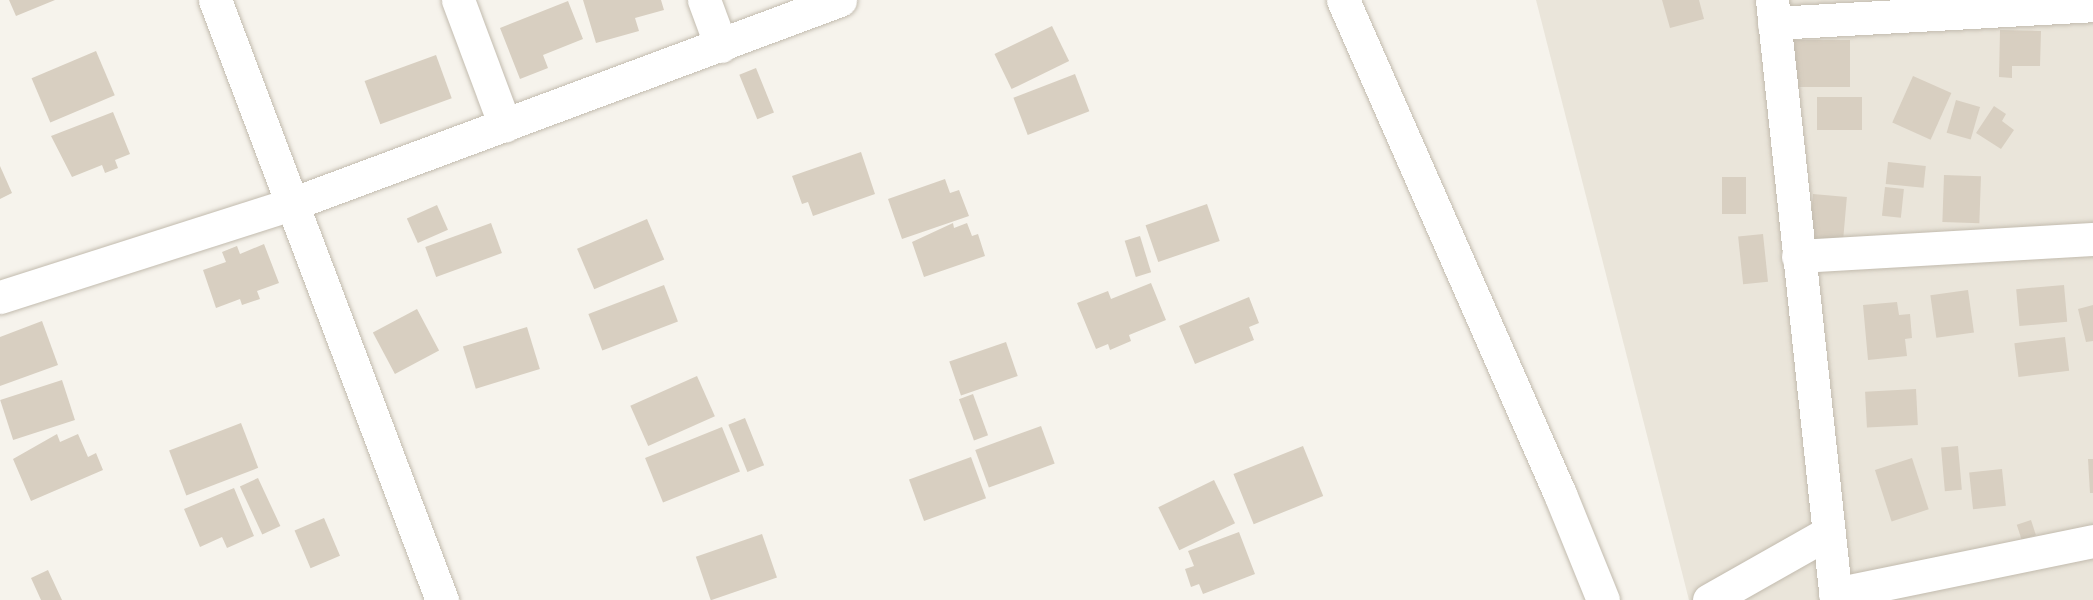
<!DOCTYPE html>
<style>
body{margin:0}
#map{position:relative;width:2093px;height:600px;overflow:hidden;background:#f6f3ec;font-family:Mulish,sans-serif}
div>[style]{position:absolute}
.residential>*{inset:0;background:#eae5da}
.building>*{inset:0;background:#d8cfc1;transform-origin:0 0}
.roads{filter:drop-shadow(0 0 2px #c2bbae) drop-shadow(0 0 2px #c2bbae)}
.minor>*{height:33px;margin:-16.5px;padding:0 16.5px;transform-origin:16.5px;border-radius:16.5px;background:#fff}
span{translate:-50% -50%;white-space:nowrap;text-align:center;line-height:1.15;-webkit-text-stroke:4.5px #fff;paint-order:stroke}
</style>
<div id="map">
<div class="residential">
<i style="clip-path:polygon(1536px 0,2093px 0,2093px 600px,1689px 600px)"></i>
</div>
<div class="building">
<i style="clip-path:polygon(9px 0,55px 0,16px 16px)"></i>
<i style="clip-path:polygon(583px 0,661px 0,664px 10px,635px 18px,639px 31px,596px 43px)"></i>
<i style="clip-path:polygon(1662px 0,1699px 0,1704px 19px,1670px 28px)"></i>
<i style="clip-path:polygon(568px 1px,583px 39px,543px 55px,548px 68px,520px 79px,500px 28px)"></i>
<i style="left:1052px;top:26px;width:39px;height:64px;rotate:64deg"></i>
<i style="clip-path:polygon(2000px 30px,2041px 31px,2040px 66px,2012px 66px,2012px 78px,1999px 77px)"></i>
<i style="left:1850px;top:40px;width:47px;height:69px;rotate:90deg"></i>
<i style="left:96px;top:51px;width:48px;height:70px;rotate:67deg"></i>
<i style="left:436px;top:55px;width:46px;height:76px;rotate:70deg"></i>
<i style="left:756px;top:68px;width:48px;height:18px;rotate:68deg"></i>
<i style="left:1075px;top:74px;width:40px;height:66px;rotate:69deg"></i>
<i style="left:1913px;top:76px;width:42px;height:51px;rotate:24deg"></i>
<i style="left:1817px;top:97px;width:45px;height:33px"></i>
<i style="left:1956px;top:100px;width:25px;height:34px;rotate:16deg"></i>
<i style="clip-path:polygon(1994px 106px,2006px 114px,2002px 121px,2014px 130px,2001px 149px,1976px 133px)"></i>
<i style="clip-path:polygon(113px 112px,130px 154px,115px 160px,118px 168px,105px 173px,102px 165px,72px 177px,51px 136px)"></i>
<i style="clip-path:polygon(861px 152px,875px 194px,813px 216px,808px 202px,802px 204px,792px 176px)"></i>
<i style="left:1888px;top:162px;width:38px;height:22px;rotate:6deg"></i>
<i style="clip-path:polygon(0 166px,12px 193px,0 199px)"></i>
<i style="left:1944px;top:175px;width:37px;height:47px;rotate:2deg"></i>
<i style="left:1722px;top:177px;width:24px;height:37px"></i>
<i style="clip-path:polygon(945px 179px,950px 193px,959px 190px,969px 216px,902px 239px,888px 199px)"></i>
<i style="left:1885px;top:187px;width:19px;height:29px;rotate:6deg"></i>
<i style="left:1813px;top:194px;width:34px;height:47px;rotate:5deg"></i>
<i style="left:1207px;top:204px;width:39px;height:65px;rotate:71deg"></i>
<i style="left:437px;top:205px;width:27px;height:33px;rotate:66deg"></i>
<i style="left:647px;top:219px;width:44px;height:76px;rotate:67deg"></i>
<i style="left:491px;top:223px;width:32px;height:70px;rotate:70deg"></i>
<i style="clip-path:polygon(953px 223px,954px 228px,967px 223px,972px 236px,978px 234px,985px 256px,924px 277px,912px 242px)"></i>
<i style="left:1763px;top:234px;width:48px;height:25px;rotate:84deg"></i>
<i style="left:1140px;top:236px;width:38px;height:16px;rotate:73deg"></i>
<i style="clip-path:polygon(264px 244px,279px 283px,257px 291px,260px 299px,242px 305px,240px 299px,216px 308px,203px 270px,226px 262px,222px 252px,237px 246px,240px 254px)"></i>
<i style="clip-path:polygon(1151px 283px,1166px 320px,1129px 335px,1131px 341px,1110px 350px,1108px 344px,1096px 349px,1077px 303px,1108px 291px,1111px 299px)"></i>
<i style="left:664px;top:285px;width:39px;height:81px;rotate:69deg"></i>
<i style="left:2064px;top:285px;width:37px;height:48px;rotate:85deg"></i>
<i style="left:1968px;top:290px;width:43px;height:38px;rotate:82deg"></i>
<i style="clip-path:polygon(1249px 297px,1259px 323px,1249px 327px,1254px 340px,1195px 364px,1179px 326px)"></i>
<i style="clip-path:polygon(1897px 302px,1899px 315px,1910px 314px,1912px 338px,1905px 339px,1907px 356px,1868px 360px,1863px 305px)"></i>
<i style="clip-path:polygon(2093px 305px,2093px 341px,2086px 342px,2078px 309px)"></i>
<i style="left:417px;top:309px;width:47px;height:50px;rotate:62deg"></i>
<i style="clip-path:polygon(42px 321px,58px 365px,0 386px,0 337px)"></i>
<i style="left:527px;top:327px;width:44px;height:67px;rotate:73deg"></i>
<i style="left:2065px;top:337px;width:34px;height:51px;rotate:83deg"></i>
<i style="left:1006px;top:342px;width:36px;height:60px;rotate:71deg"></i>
<i style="left:697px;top:376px;width:44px;height:73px;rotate:66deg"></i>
<i style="left:62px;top:380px;width:42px;height:65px;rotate:72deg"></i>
<i style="left:1916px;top:389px;width:36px;height:51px;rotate:87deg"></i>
<i style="left:973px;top:394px;width:44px;height:15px;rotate:70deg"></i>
<i style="left:745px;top:418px;width:51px;height:18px;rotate:68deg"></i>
<i style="left:241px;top:423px;width:48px;height:77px;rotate:69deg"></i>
<i style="left:1041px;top:426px;width:40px;height:70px;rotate:70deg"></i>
<i style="left:722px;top:427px;width:48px;height:83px;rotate:68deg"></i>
<i style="clip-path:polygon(57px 434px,60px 442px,78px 434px,88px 457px,96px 453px,103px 470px,31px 501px,13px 459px)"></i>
<i style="left:1303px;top:446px;width:54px;height:75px;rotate:68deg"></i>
<i style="left:1958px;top:446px;width:44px;height:17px;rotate:85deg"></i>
<i style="left:971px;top:457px;width:44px;height:66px;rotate:70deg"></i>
<i style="left:1912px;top:458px;width:54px;height:39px;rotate:72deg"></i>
<i style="clip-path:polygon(2088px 459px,2093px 459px,2093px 493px,2090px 493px)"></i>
<i style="left:2002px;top:469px;width:37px;height:33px;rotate:84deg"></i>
<i style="left:258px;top:478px;width:53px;height:20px;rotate:65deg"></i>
<i style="left:1214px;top:480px;width:48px;height:62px;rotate:64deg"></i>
<i style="clip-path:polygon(234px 488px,254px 536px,227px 548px,222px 537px,200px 547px,184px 509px)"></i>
<i style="left:324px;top:518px;width:41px;height:32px;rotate:67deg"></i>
<i style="left:2031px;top:520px;width:16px;height:15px;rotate:72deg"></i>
<i style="clip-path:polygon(1239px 532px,1255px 574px,1203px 594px,1199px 584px,1191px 587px,1185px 569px,1194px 566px,1188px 551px)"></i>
<i style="left:762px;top:534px;width:46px;height:70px;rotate:71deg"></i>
<i style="clip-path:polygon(48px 570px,62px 600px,41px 600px,31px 578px)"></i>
</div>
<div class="roads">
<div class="minor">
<i style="left:215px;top:0;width:642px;rotate:69.28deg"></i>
<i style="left:458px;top:0;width:134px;rotate:69.5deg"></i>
<i style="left:704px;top:0;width:49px;rotate:69.7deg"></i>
<i style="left:1343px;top:0;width:540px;rotate:66.29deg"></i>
<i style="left:1560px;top:494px;width:114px;rotate:67.9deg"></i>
<i style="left:1772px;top:0;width:603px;rotate:83.91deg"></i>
<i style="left:1774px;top:23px;width:320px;rotate:-3.2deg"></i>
<i style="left:1798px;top:256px;width:295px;rotate:-3.3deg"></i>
<i style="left:0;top:297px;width:303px;rotate:-17.7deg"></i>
<i style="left:289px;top:205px;width:588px;rotate:-20.41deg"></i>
<i style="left:1835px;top:594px;width:263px;rotate:-11.6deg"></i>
<i style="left:1709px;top:600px;width:137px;rotate:-29.4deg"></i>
</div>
</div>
</div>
